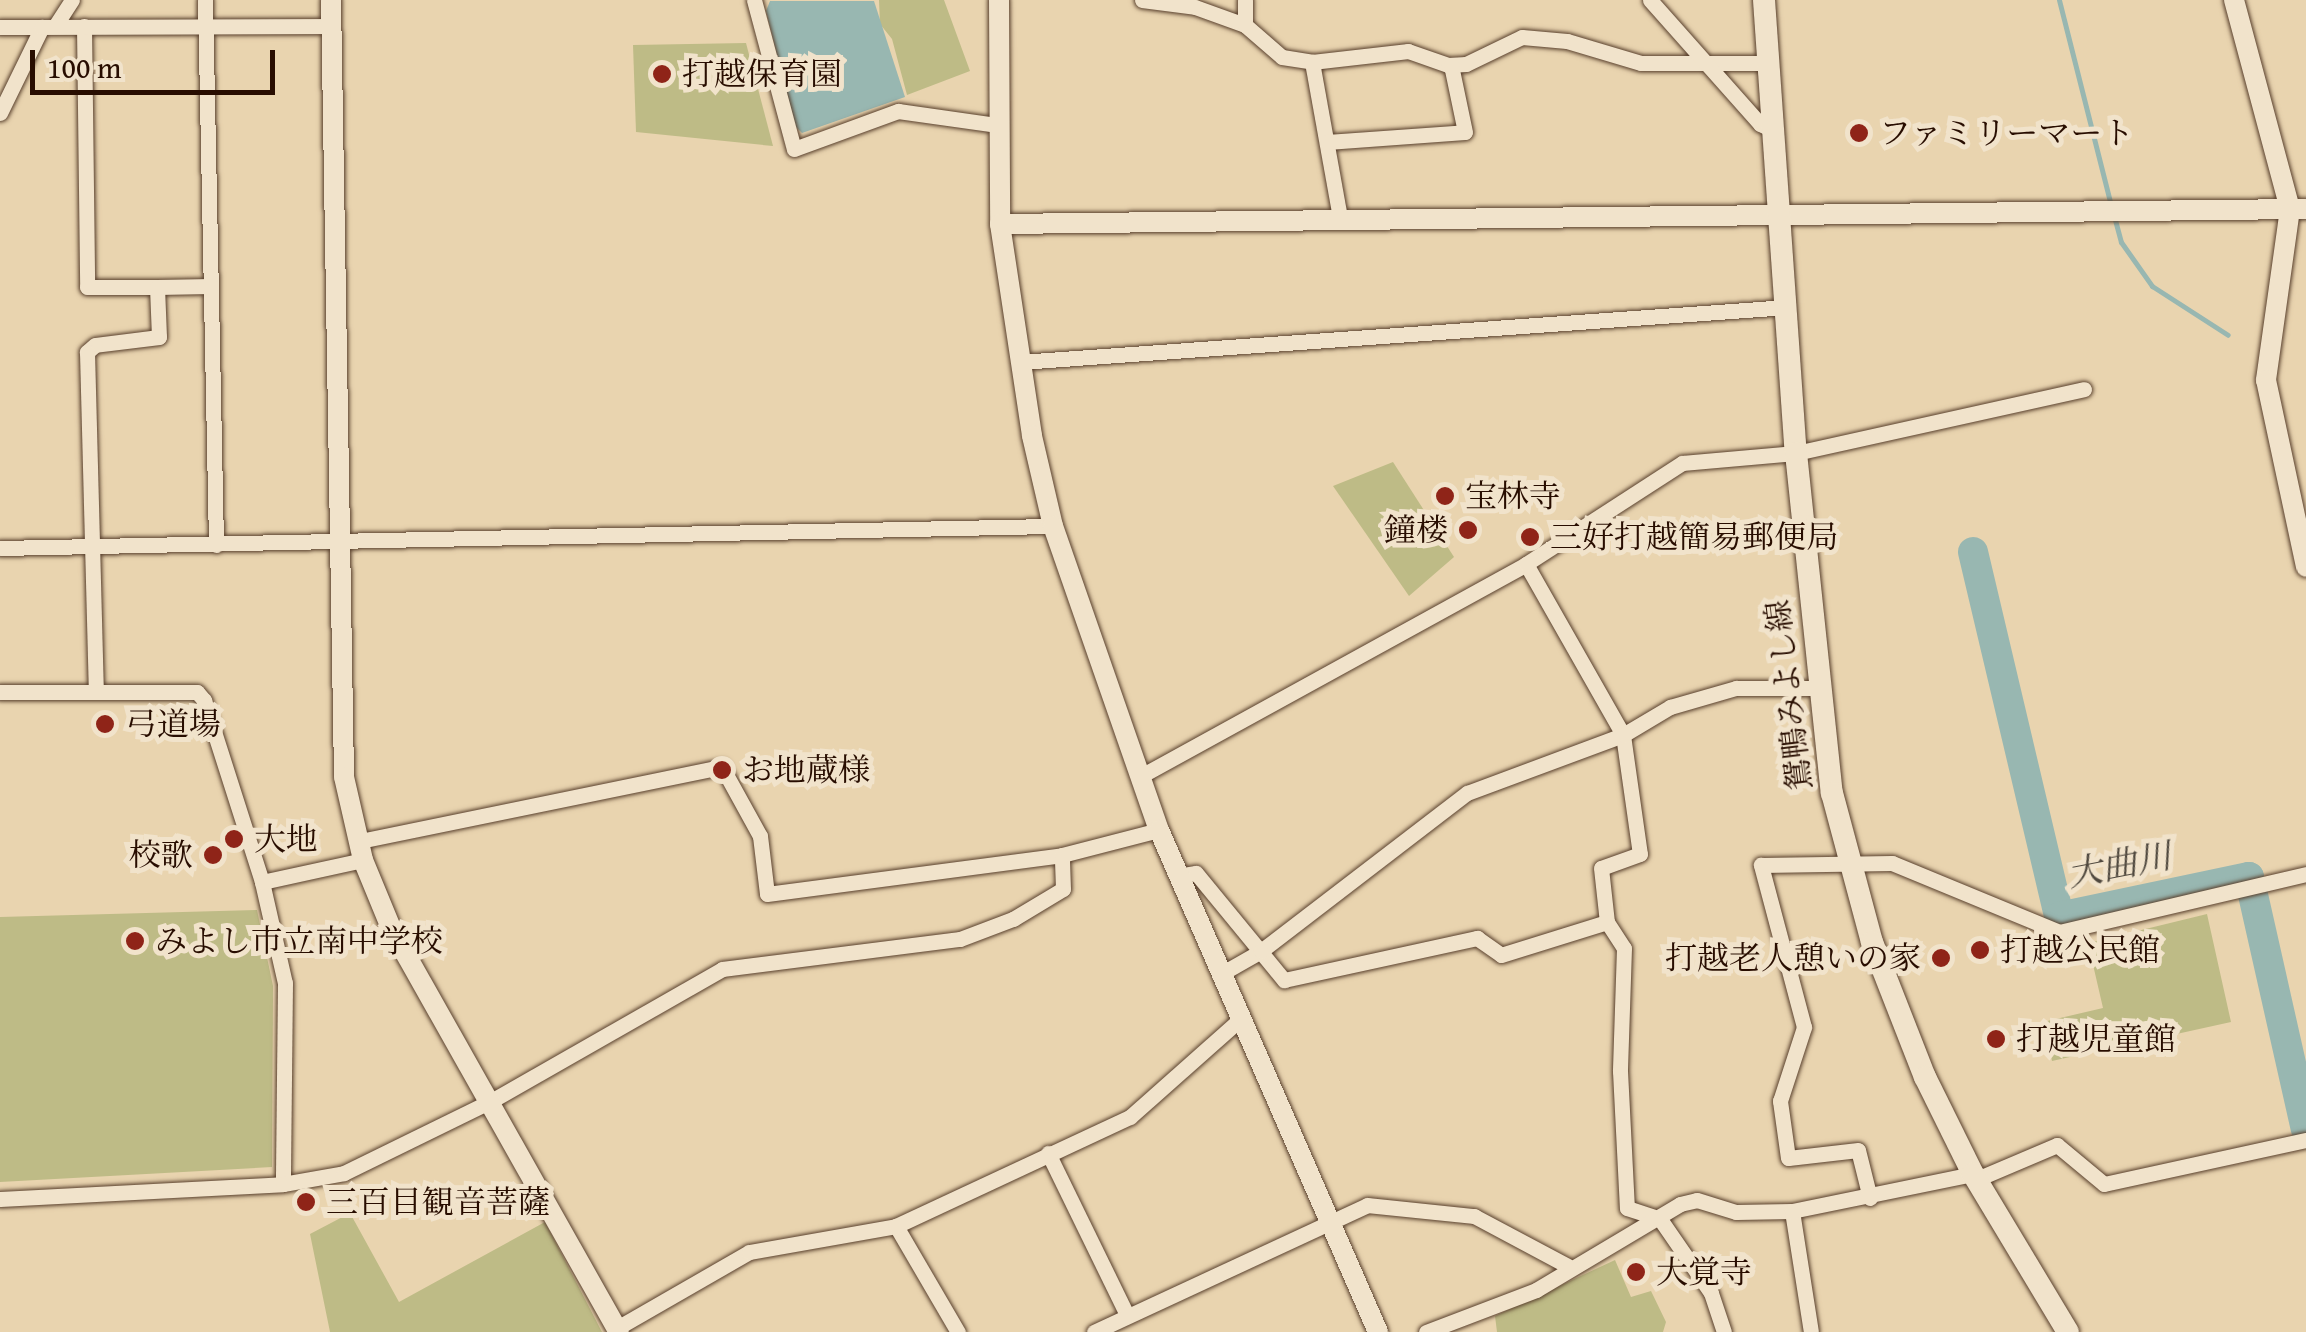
<!DOCTYPE html>
<meta charset="utf-8">
<style>
body{margin:0}
#map{position:relative;width:2306px;height:1332px;overflow:hidden;background:#e9d4af;font-family:"Gentium Book Plus","Noto Serif JP",serif}
div>[style]{position:absolute}
.green>*{inset:0;background:#bebb86}
.water>*{inset:0;background:#98b7b1}
.stream>*{height:5px;margin:-2.5px;padding:0 2.5px;transform-origin:2.5px;border-radius:2.5px;background:#98b7b1}
.river>*{height:30px;margin:-15px;padding:0 15px;transform-origin:15px;border-radius:15px;background:#98b7b1}
.roads{filter:drop-shadow(0 0 2px #583f2c) drop-shadow(0 0 2px #583f2c)}
.minor>*{height:15px;margin:-7.5px;padding:0 7.5px;transform-origin:7.5px;border-radius:7.5px;background:#f1e3cb}
.tertiary>*{height:20px;margin:-10px;padding:0 10px;transform-origin:10px;border-radius:10px;background:#f1e3cb}
.secondary>*{height:22px;margin:-11px;padding:0 11px;transform-origin:11px;border-radius:11px;background:#f1e3cb}
.dots>*{width:28px;height:28px;translate:-50% -50%;box-sizing:border-box;border:5px solid #f1e3cb;border-radius:50%}
span{translate:-50% -50%;white-space:nowrap;text-align:center;line-height:1.15;-webkit-text-stroke:10px #f1e3cb;paint-order:stroke}
.poi-label{font-size:32px;color:#280d00}
.left{translate:0 -50%;text-align:left}
.right{translate:-100% -50%;text-align:right}
.street-label{font-size:32px;color:#280d00}
.water-label{font-size:35px;color:#4f483e;font-style:italic}
.scale{position:absolute;left:30px;top:50px;width:245px;height:45px;box-sizing:border-box;border:5px solid #280d00;border-top:0;padding-left:12px;font-size:30px;line-height:35px;white-space:nowrap;color:#280d00;-webkit-text-stroke:8px #f1e3cb;paint-order:stroke}
</style>
<div id="map">
<div class="green">
<i style="clip-path:polygon(879px 0,944px 0,970px 71px,907px 95px,892px 39px,880px 24px)"></i>
<i style="clip-path:polygon(746px 43px,773px 146px,636px 132px,633px 45px)"></i>
<i style="clip-path:polygon(1393px 462px,1454px 557px,1409px 596px,1333px 486px)"></i>
<i style="clip-path:polygon(257px 910px,273px 986px,272px 1167px,0 1182px,0 917px)"></i>
<i style="clip-path:polygon(2207px 914px,2231px 1022px,2113px 1048px,2104px 1015px,2110px 1048px,2052px 1061px,2043px 1022px,2103px 1008px,2088px 943px)"></i>
<i style="clip-path:polygon(350px 1213px,399px 1302px,545px 1222px,602px 1332px,330px 1332px,310px 1234px)"></i>
<i style="clip-path:polygon(1615px 1260px,1631px 1297px,1651px 1291px,1666px 1322px,1663px 1332px,1497px 1332px,1495px 1316px)"></i>
</div>
<div class="water">
<i style="clip-path:polygon(770px 1px,874px 1px,905px 97px,802px 133px,795px 126px,766px 11px)"></i>
</div>
<div class="stream">
<i style="left:2059px;top:0;width:212px;rotate:75.8deg"></i>
<i style="left:2114px;top:216px;width:27px;rotate:75deg"></i>
<i style="left:2121px;top:242px;width:54px;rotate:54.8deg"></i>
<i style="left:2152px;top:286px;width:90px;rotate:32.8deg"></i>
</div>
<div class="river">
<i style="left:1973px;top:552px;width:375px;rotate:76.7deg"></i>
<i style="left:2059px;top:917px;width:194px;rotate:-11.9deg"></i>
<i style="left:2249px;top:877px;width:258px;rotate:77.3deg"></i>
</div>
<div class="roads">
<div class="minor">
<i style="left:205px;top:0;width:545px;rotate:88.84deg"></i>
<i style="left:754px;top:0;width:154px;rotate:75deg"></i>
<i style="left:794px;top:149px;width:111px;rotate:-20.1deg"></i>
<i style="left:898px;top:111px;width:99px;rotate:8.1deg"></i>
<i style="left:1142px;top:0;width:53px;rotate:7.5deg"></i>
<i style="left:1195px;top:7px;width:53px;rotate:19.8deg"></i>
<i style="left:1245px;top:25px;width:49px;rotate:40.9deg"></i>
<i style="left:1282px;top:57px;width:30px;rotate:9deg"></i>
<i style="left:1312px;top:62px;width:97px;rotate:-6.5deg"></i>
<i style="left:1408px;top:51px;width:42px;rotate:19.3deg"></i>
<i style="left:1448px;top:65px;width:18px;rotate:-3deg"></i>
<i style="left:1466px;top:64px;width:62px;rotate:-25.7deg"></i>
<i style="left:1522px;top:37px;width:45px;rotate:5.1deg"></i>
<i style="left:1567px;top:41px;width:77px;rotate:16.6deg"></i>
<i style="left:1641px;top:63px;width:127px"></i>
<i style="left:1650px;top:0;width:166px;rotate:48.4deg"></i>
<i style="left:1760px;top:124px;width:17px;rotate:25deg"></i>
<i style="left:1245px;top:25px;width:25px;rotate:-90deg"></i>
<i style="left:55px;top:26px;width:31px;rotate:-57deg"></i>
<i style="left:84px;top:26px;width:261px;rotate:89.3deg"></i>
<i style="left:87px;top:287px;width:70px"></i>
<i style="left:157px;top:287px;width:50px;rotate:87.7deg"></i>
<i style="left:159px;top:337px;width:64px;rotate:172.9deg"></i>
<i style="left:95px;top:345px;width:11px;rotate:139deg"></i>
<i style="left:87px;top:352px;width:340px;rotate:88.5deg"></i>
<i style="left:0;top:27px;width:42px"></i>
<i style="left:1312px;top:62px;width:158px;rotate:79.8deg"></i>
<i style="left:0;top:113px;width:96px;rotate:-64deg"></i>
<i style="left:42px;top:27px;width:290px;rotate:-0.2deg"></i>
<i style="left:1327px;top:142px;width:138px;rotate:-4.1deg"></i>
<i style="left:1465px;top:132px;width:68px;rotate:-101.8deg"></i>
<i style="left:157px;top:287px;width:54px;rotate:-1.1deg"></i>
<i style="left:1020px;top:362px;width:770px;rotate:-4.1deg"></i>
<i style="left:0;top:548px;width:1053px;rotate:-1.2deg"></i>
<i style="left:1526px;top:564px;width:197px;rotate:60.4deg"></i>
<i style="left:1623px;top:735px;width:120px;rotate:81.9deg"></i>
<i style="left:1640px;top:854px;width:41px;rotate:160.3deg"></i>
<i style="left:1601px;top:868px;width:54px;rotate:83.7deg"></i>
<i style="left:1607px;top:922px;width:31px;rotate:57deg"></i>
<i style="left:1624px;top:948px;width:123px;rotate:91.9deg"></i>
<i style="left:1620px;top:1071px;width:137px;rotate:87.1deg"></i>
<i style="left:1627px;top:1208px;width:35px;rotate:18deg"></i>
<i style="left:1660px;top:1219px;width:90px;rotate:55.4deg"></i>
<i style="left:1711px;top:1293px;width:41px;rotate:71.6deg"></i>
<i style="left:0;top:692px;width:197px"></i>
<i style="left:197px;top:692px;width:11px;rotate:49deg"></i>
<i style="left:204px;top:700px;width:191px;rotate:72.3deg"></i>
<i style="left:262px;top:882px;width:104px;rotate:77.2deg"></i>
<i style="left:285px;top:983px;width:201px;rotate:90.6deg"></i>
<i style="left:1139px;top:777px;width:442px;rotate:-28.8deg"></i>
<i style="left:1526px;top:564px;width:186px;rotate:-32.9deg"></i>
<i style="left:1682px;top:463px;width:114px;rotate:-5deg"></i>
<i style="left:1796px;top:453px;width:295px;rotate:-12.5deg"></i>
<i style="left:360px;top:841px;width:369px;rotate:-11.6deg"></i>
<i style="left:722px;top:767px;width:79px;rotate:61.2deg"></i>
<i style="left:760px;top:836px;width:58px;rotate:83.1deg"></i>
<i style="left:767px;top:894px;width:298px;rotate:-7.5deg"></i>
<i style="left:1177px;top:876px;width:19px;rotate:-9deg"></i>
<i style="left:1196px;top:873px;width:139px;rotate:50.6deg"></i>
<i style="left:1284px;top:980px;width:198px;rotate:-12.3deg"></i>
<i style="left:1477px;top:938px;width:29px;rotate:35deg"></i>
<i style="left:1501px;top:955px;width:111px;rotate:-17.3deg"></i>
<i style="left:262px;top:882px;width:103px;rotate:-12.3deg"></i>
<i style="left:1219px;top:975px;width:48px;rotate:-29.7deg"></i>
<i style="left:1261px;top:951px;width:260px;rotate:-37.5deg"></i>
<i style="left:1467px;top:793px;width:166px;rotate:-20.4deg"></i>
<i style="left:1623px;top:735px;width:55px;rotate:-30.8deg"></i>
<i style="left:1670px;top:707px;width:69px;rotate:-16.1deg"></i>
<i style="left:1736px;top:688px;width:81px"></i>
<i style="left:1048px;top:1153px;width:180px;rotate:64deg"></i>
<i style="left:1977px;top:1179px;width:87px;rotate:-23deg"></i>
<i style="left:2057px;top:1145px;width:61px;rotate:39.7deg"></i>
<i style="left:2104px;top:1184px;width:207px;rotate:-12.3deg"></i>
<i style="left:1870px;top:1198px;width:49px;rotate:-104deg"></i>
<i style="left:1858px;top:1150px;width:70px;rotate:173.5deg"></i>
<i style="left:1788px;top:1158px;width:58px;rotate:-98deg"></i>
<i style="left:1780px;top:1101px;width:78px;rotate:-72deg"></i>
<i style="left:1804px;top:1027px;width:168px;rotate:-104.9deg"></i>
<i style="left:1761px;top:865px;width:131px;rotate:-0.9deg"></i>
<i style="left:1892px;top:863px;width:181px;rotate:22.4deg"></i>
<i style="left:2059px;top:932px;width:254px;rotate:-13.2deg"></i>
<i style="left:0;top:1199px;width:283px;rotate:-3deg"></i>
<i style="left:283px;top:1184px;width:62px;rotate:-10.2deg"></i>
<i style="left:344px;top:1173px;width:164px;rotate:-26.1deg"></i>
<i style="left:491px;top:1101px;width:266px;rotate:-29.7deg"></i>
<i style="left:722px;top:969px;width:240px;rotate:-7.2deg"></i>
<i style="left:960px;top:939px;width:57px;rotate:-20.7deg"></i>
<i style="left:1013px;top:919px;width:58px;rotate:-31deg"></i>
<i style="left:1063px;top:889px;width:34px;rotate:-92deg"></i>
<i style="left:1062px;top:855px;width:100px;rotate:-14.5deg"></i>
<i style="left:1792px;top:1211px;width:122px;rotate:81.1deg"></i>
<i style="left:896px;top:1226px;width:123px;rotate:59.7deg"></i>
<i style="left:617px;top:1328px;width:152px;rotate:-29.9deg"></i>
<i style="left:749px;top:1252px;width:149px;rotate:-10deg"></i>
<i style="left:896px;top:1226px;width:258px;rotate:-25deg"></i>
<i style="left:1130px;top:1117px;width:144px;rotate:-41.6deg"></i>
<i style="left:1094px;top:1332px;width:301px;rotate:-24.9deg"></i>
<i style="left:1367px;top:1205px;width:108px;rotate:5.9deg"></i>
<i style="left:1474px;top:1216px;width:106px;rotate:28deg"></i>
<i style="left:1426px;top:1332px;width:118px;rotate:-20.9deg"></i>
<i style="left:1536px;top:1290px;width:168px;rotate:-30.8deg"></i>
<i style="left:1680px;top:1204px;width:17px;rotate:-13deg"></i>
<i style="left:1697px;top:1200px;width:41px;rotate:17.1deg"></i>
<i style="left:1736px;top:1212px;width:56px;rotate:-1deg"></i>
<i style="left:1792px;top:1211px;width:185px;rotate:-11.6deg"></i>
</div>
<div class="tertiary">
<i style="left:331px;top:0;width:777px;rotate:89.04deg"></i>
<i style="left:344px;top:777px;width:85px;rotate:77.1deg"></i>
<i style="left:363px;top:860px;width:74px;rotate:67.6deg"></i>
<i style="left:391px;top:928px;width:464px;rotate:60.6deg"></i>
<i style="left:999px;top:0;width:224px;rotate:89.7deg"></i>
<i style="left:1000px;top:224px;width:214px;rotate:81.4deg"></i>
<i style="left:1032px;top:436px;width:92px;rotate:76.9deg"></i>
<i style="left:1053px;top:526px;width:322px;rotate:70.8deg"></i>
<i style="left:1159px;top:830px;width:548px;rotate:66.43deg"></i>
<i style="left:2234px;top:0;width:216px;rotate:75deg"></i>
<i style="left:2290px;top:209px;width:173px;rotate:98deg"></i>
<i style="left:2266px;top:380px;width:191px;rotate:77.9deg"></i>
<i style="left:1000px;top:224px;width:1306px;rotate:-0.66deg"></i>
</div>
<div class="secondary">
<i style="left:1764px;top:0;width:454px;rotate:86deg"></i>
<i style="left:1796px;top:453px;width:342px;rotate:84deg"></i>
<i style="left:1832px;top:793px;width:154px;rotate:75deg"></i>
<i style="left:1872px;top:942px;width:145px;rotate:68.6deg"></i>
<i style="left:1925px;top:1077px;width:108px;rotate:63.7deg"></i>
<i style="left:1973px;top:1174px;width:184px;rotate:59deg"></i>
</div>
</div>
<div class="dots">
<i style="left:662px;top:74px;background:#8f2418"></i>
<i style="left:1859px;top:133px;background:#8f2418"></i>
<i style="left:1445px;top:496px;background:#8f2418"></i>
<i style="left:1468px;top:530px;background:#8f2418"></i>
<i style="left:1530px;top:537px;background:#8f2418"></i>
<i style="left:105px;top:724px;background:#8f2418"></i>
<i style="left:722px;top:770px;background:#8f2418"></i>
<i style="left:234px;top:839px;background:#8f2418"></i>
<i style="left:213px;top:855px;background:#8f2418"></i>
<i style="left:135px;top:941px;background:#8f2418"></i>
<i style="left:1980px;top:950px;background:#8f2418"></i>
<i style="left:1941px;top:958px;background:#8f2418"></i>
<i style="left:1996px;top:1039px;background:#8f2418"></i>
<i style="left:306px;top:1202px;background:#8f2418"></i>
<i style="left:1636px;top:1272px;background:#8f2418"></i>
</div>
<div class="poi-label">
<span class="left" style="left:682px;top:74px">打越保育園</span>
<span class="left" style="left:1879px;top:133px">ファミリーマート</span>
<span class="left" style="left:1465px;top:496px">宝林寺</span>
<span class="right" style="left:1448px;top:530px">鐘楼</span>
<span class="left" style="left:1550px;top:537px">三好打越簡易郵便局</span>
<span class="left" style="left:125px;top:724px">弓道場</span>
<span class="left" style="left:742px;top:770px">お地蔵様</span>
<span class="left" style="left:254px;top:839px">大地</span>
<span class="right" style="left:193px;top:855px">校歌</span>
<span class="left" style="left:155px;top:941px">みよし市立南中学校</span>
<span class="left" style="left:2000px;top:950px">打越公民館</span>
<span class="right" style="left:1921px;top:958px">打越老人憩いの家</span>
<span class="left" style="left:2016px;top:1039px">打越児童館</span>
<span class="left" style="left:326px;top:1202px">三百目観音菩薩</span>
<span class="left" style="left:1656px;top:1272px">大覚寺</span>
</div>
<div class="street-label">
<span style="left:1789px;top:695px;rotate:-97deg">鴛鴨みよし線</span>
</div>
<div class="water-label">
<span style="left:2119px;top:865px;rotate:-11deg">大曲川</span>
</div>
<div class="scale">100 m</div>
</div>
